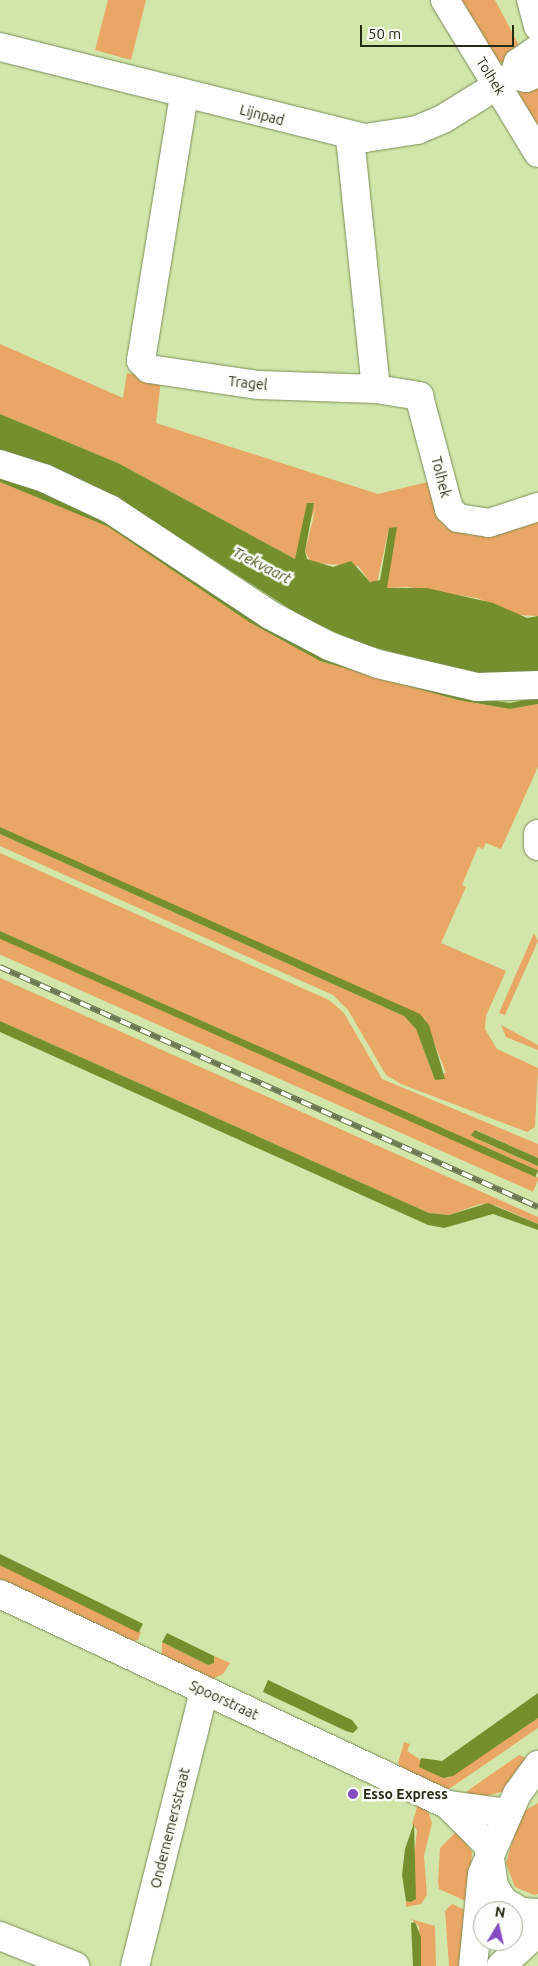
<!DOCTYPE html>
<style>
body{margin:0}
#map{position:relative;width:538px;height:1966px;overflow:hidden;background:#d2e6aa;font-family:Ubuntu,sans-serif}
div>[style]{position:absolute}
.green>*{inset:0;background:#eaa664;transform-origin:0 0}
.water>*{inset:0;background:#748f2b;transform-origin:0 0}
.roads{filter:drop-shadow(0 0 1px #7b8d55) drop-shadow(0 0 1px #7b8d55)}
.minor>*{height:28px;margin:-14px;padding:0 14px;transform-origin:14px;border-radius:14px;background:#fff}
.rail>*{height:5.5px;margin-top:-2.75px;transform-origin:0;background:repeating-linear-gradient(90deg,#fcfff9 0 11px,#6b7851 0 22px);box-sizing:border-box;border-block:1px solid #6b7851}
.dots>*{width:14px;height:14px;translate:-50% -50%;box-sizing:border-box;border:2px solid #fcfff9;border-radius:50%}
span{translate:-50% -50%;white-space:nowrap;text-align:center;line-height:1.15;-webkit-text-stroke:5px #fcfff9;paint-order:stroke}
.street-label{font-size:14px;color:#242c14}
.poi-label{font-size:14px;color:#242c14;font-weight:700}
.left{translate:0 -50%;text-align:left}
.water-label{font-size:15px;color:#41501d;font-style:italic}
.north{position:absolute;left:473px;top:1901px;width:50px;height:50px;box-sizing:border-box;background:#fcfff9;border:1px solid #a6ab9d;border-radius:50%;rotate:9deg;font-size:14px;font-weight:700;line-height:20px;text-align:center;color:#242c14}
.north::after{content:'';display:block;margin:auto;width:18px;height:22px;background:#854bc2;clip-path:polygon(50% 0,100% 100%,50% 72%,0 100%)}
.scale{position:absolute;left:360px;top:25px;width:154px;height:22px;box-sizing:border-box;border:2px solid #242c14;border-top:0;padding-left:6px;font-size:15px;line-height:18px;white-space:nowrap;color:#242c14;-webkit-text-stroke:4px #fcfff9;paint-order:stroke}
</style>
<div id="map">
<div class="green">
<i style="clip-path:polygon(108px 0,146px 0,131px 60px,95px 50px)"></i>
<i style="clip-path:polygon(453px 0,495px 0,522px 51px,499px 64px)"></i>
<i style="clip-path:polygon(538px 79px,538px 143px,517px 94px)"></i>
<i style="clip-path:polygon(0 344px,123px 398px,127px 373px,161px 379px,156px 423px,378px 494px,436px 480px,459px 532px,472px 535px,538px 513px,538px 616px,518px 615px,477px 598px,408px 587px,387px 588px,389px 528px,377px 583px,370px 582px,358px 566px,311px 563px,305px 551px,316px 507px,295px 559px,118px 463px,0 414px)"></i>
<i style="clip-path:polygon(0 482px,110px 527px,249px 622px,320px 661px,458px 700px,510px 709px,538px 704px,538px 767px,501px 849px,486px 843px,483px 849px,478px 847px,462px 885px,466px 887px,441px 943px,506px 971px,486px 1016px,485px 1029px,497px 1049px,538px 1068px,535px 1127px,527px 1132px,401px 1084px,386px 1075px,348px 1010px,333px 995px,0 846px,0 834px,404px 1016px,416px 1029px,433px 1075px,446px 1073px,425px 1019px,0 827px)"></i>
<i style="clip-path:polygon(0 853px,329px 1000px,344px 1013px,382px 1079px,538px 1144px,538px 1158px,476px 1130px,475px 1138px,538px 1166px,538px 1171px,0 931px)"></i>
<i style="clip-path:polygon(534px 933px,538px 941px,505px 1015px,499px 1013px)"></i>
<i style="left:0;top:938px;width:590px;height:15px;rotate:24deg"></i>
<i style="clip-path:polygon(0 978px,538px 1217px,538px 1224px,495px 1205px,480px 1204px,449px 1215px,429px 1213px,0 1021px)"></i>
<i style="clip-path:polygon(501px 1025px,538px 1045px,538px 1050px,506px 1037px)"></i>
<i style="clip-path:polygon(0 1564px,141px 1632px,138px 1640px,130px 1642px,0 1580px)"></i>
<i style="clip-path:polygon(162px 1642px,208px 1665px,214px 1656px,230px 1663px,223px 1674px,212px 1679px,162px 1657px)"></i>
<i style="clip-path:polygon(538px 1718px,538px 1728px,446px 1791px,403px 1772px,398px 1763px,404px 1742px,410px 1744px,407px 1751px,448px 1778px)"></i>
<i style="clip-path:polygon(519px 1755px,531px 1760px,505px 1791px,485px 1796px,463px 1794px)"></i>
<i style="clip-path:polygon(538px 1803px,538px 1894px,534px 1895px,515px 1887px,506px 1863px,521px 1813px)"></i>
<i style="clip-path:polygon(418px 1804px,428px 1811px,432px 1823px,424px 1856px,427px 1895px,421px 1904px,406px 1907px,406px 1901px,416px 1899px,412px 1877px,417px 1830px,412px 1824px)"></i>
<i style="clip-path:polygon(457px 1831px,472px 1852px,468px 1902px,439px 1889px,438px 1882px,440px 1848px)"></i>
<i style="clip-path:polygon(452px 1904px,467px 1911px,464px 1966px,449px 1966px,445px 1911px)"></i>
<i style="clip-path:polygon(411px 1919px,435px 1926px,436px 1966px,421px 1966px,419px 1926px)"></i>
</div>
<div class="water">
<i style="clip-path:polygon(0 414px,118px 463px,295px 559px,307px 503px,314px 503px,305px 551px,307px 559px,333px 567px,351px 561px,370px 582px,380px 580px,389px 528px,397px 527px,387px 588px,427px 588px,493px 603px,527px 618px,538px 616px,538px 671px,488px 675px,447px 666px,361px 644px,304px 618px,113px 495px,0 452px)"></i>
<i style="clip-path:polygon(0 475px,25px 483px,461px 696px,510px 703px,538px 697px,538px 704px,510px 709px,458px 700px,320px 661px,249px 622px,109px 527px,0 482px)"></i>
<i style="clip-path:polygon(0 827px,420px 1014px,429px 1025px,445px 1079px,435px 1080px,416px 1029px,404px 1016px,0 834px)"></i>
<i style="left:0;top:931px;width:589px;height:7px;rotate:24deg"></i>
<i style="clip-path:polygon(0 1021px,429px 1213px,449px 1215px,488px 1203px,538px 1224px,538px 1230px,493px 1214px,444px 1228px,428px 1225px,0 1032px)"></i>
<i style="clip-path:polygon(475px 1130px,538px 1158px,538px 1166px,475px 1138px,471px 1135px)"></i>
<i style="left:0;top:1554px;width:159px;height:10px;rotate:26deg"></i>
<i style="clip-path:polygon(167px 1633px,214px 1656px,214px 1663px,208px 1665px,162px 1642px)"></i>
<i style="clip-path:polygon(268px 1680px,352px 1720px,358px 1728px,353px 1733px,346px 1731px,263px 1692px)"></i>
<i style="clip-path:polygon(538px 1693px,538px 1718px,453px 1776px,443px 1778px,419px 1767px,421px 1758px,442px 1761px)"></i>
<i style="clip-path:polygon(414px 1823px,416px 1899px,411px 1902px,406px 1901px,402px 1875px,405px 1849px)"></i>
<i style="clip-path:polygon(415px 1922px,421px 1937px,421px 1966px,413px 1966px,411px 1923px)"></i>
</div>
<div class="roads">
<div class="minor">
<i style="left:445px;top:0;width:179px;rotate:58.7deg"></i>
<i style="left:531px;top:0;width:27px;rotate:75deg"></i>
<i style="left:0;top:47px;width:376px;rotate:14deg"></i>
<i style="left:365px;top:138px;width:53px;rotate:-8.7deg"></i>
<i style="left:417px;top:130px;width:28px;rotate:-23deg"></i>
<i style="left:443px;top:119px;width:84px;rotate:-31.8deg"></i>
<i style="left:514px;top:75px;width:13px;rotate:-72deg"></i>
<i style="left:518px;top:63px;width:24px;rotate:-35deg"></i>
<i style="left:514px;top:75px;width:12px;rotate:14deg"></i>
<i style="left:526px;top:78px;width:13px;rotate:-23deg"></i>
<i style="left:184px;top:95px;width:269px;rotate:99.2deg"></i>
<i style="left:141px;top:361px;width:11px;rotate:45deg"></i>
<i style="left:149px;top:369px;width:111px;rotate:8.3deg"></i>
<i style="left:259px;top:385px;width:117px;rotate:2deg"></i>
<i style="left:376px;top:389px;width:254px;rotate:-95.9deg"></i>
<i style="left:376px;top:389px;width:44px;rotate:9.2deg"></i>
<i style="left:419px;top:396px;width:117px;rotate:75.1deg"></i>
<i style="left:449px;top:509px;width:13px;rotate:45deg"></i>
<i style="left:458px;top:518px;width:31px;rotate:9deg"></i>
<i style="left:489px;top:523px;width:52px;rotate:-18.1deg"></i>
<i style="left:0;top:464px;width:46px;rotate:17.7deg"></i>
<i style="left:44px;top:478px;width:73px;rotate:25.2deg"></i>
<i style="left:110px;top:509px;width:192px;rotate:33.5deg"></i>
<i style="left:270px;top:615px;width:67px;rotate:27.7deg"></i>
<i style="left:329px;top:646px;width:52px;rotate:20.2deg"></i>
<i style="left:378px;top:664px;width:102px;rotate:13.1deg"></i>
<i style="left:477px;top:687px;width:61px;rotate:-1.9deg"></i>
<i style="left:538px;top:834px;width:12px;rotate:90deg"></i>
<i style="left:0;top:1594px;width:495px;rotate:25.2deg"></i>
<i style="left:448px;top:1805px;width:61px;rotate:7.6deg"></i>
<i style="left:448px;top:1805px;width:57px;rotate:45deg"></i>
<i style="left:488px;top:1845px;width:41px;rotate:81.7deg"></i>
<i style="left:494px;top:1886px;width:17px;rotate:59deg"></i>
<i style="left:503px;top:1901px;width:21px;rotate:31deg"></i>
<i style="left:521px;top:1912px;width:17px;rotate:3deg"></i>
<i style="left:0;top:1936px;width:81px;rotate:21.8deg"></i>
<i style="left:135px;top:1966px;width:284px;rotate:-75.9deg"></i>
<i style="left:473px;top:1966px;width:92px;rotate:-84.4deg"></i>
<i style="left:482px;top:1874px;width:87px;rotate:-66.4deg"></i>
<i style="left:517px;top:1794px;width:36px;rotate:-54deg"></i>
<i style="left:501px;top:1966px;width:50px;rotate:-42.6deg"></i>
</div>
</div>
<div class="rail">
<i style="left:0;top:967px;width:589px;rotate:24.04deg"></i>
</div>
<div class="dots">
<i style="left:353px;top:1794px;background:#854bc2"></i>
</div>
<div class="street-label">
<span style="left:491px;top:76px;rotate:58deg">Tolhek</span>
<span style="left:262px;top:115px;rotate:15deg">Lijnpad</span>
<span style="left:248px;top:383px;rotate:6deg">Tragel</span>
<span style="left:441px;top:477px;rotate:76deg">Tolhek</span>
<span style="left:224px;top:1700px;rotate:25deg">Spoorstraat</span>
<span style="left:170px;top:1828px;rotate:-76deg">Ondernemersstraat</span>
</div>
<div class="poi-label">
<span class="left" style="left:363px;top:1794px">Esso Express</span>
</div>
<div class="water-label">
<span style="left:262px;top:565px;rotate:27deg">Trekvaart</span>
</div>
<div class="north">N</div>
<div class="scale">50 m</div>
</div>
